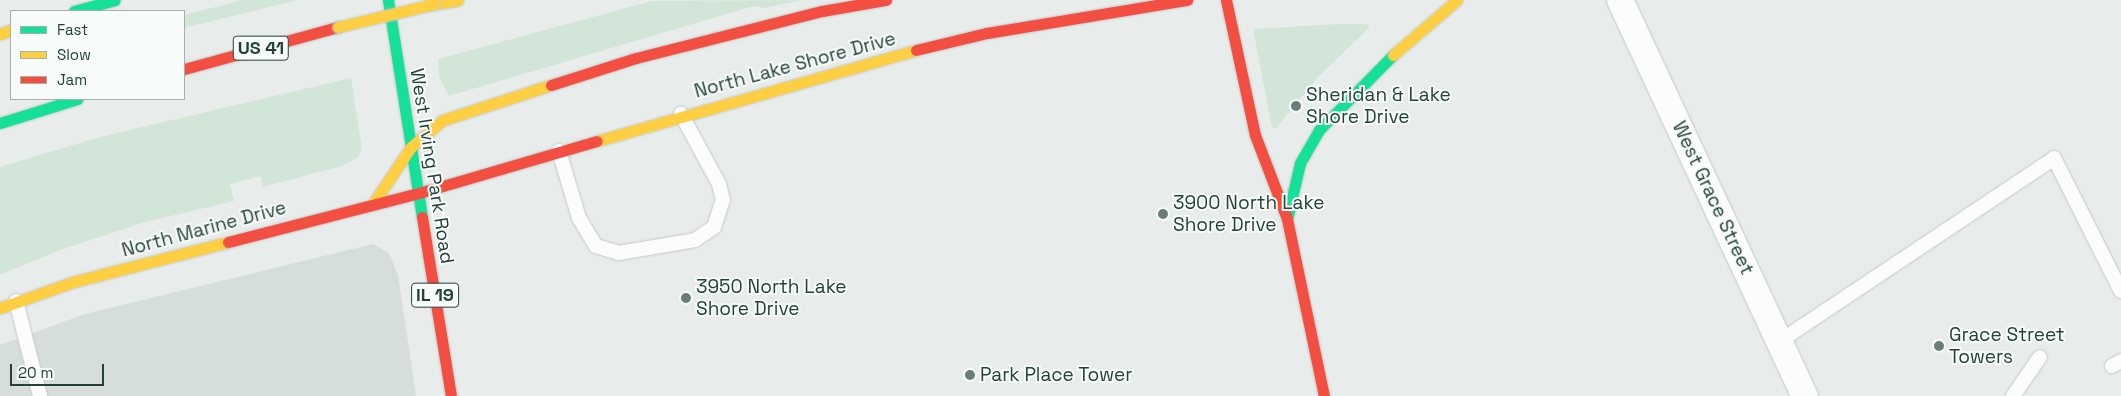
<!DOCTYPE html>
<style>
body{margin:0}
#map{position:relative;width:2121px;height:396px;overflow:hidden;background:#e8edeb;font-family:"Space Grotesk",sans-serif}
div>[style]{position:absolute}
.built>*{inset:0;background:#d6dedb}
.green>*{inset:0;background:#d1e6d8}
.roads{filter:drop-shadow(0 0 1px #c5cac8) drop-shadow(0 0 1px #c5cac8)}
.lane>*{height:14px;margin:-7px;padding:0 7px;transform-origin:7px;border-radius:7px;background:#fcfcfc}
.street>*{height:26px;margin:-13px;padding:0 13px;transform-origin:13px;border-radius:13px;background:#fcfcfc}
.fast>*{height:11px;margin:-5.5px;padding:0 5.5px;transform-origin:5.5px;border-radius:5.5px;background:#16e098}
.slow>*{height:11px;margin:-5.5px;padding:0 5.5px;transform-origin:5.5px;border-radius:5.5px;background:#ffcf43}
.jam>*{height:11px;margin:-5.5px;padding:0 5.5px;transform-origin:5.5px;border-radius:5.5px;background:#f24e42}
.bridges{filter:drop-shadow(0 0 1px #c3ccc9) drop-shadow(0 0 1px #c3ccc9)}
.slow-bridge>*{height:11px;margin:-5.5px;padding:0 5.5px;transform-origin:5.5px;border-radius:5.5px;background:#ffcf43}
.dots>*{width:14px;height:14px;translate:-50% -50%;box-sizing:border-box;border:2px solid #f7fbf9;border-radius:50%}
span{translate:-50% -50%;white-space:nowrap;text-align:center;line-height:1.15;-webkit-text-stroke:4px #f7fbf9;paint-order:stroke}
.shield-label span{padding:1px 4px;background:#f7fbf9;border:1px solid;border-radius:4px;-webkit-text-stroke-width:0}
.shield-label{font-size:18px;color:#24423a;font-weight:700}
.street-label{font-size:19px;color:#24423a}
.poi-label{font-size:19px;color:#24423a}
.left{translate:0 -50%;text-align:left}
.legend{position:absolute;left:10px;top:10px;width:175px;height:90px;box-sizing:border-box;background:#f7fbf9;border:1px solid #a3b1ad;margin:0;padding:6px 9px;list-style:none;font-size:15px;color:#24423a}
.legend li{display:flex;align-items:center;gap:10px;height:25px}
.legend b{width:25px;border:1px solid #a3b1ad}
.scale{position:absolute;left:10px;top:364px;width:94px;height:22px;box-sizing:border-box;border:2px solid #24423a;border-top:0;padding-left:6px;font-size:15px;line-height:18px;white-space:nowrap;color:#24423a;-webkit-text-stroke:4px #f7fbf9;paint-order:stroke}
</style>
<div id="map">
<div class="built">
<i style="clip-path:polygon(373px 244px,389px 253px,398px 275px,416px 396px,0 396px,0 345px,85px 314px)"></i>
</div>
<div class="green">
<i style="clip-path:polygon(243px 0,298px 0,184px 28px,184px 15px)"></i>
<i style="clip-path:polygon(803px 0,764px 8px,754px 6px,449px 96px,439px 77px,438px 59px,652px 1px)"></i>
<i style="clip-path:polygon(1338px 24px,1368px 24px,1369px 28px,1318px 77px,1276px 128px,1272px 128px,1253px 29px)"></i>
<i style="clip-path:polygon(351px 78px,362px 148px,358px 157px,345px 165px,263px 187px,261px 176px,230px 184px,234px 201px,142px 223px,57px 251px,0 275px,0 167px,100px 137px)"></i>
</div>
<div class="roads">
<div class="lane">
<i style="left:559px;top:151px;width:70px;rotate:73.4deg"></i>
<i style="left:579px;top:218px;width:33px;rotate:59deg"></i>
<i style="left:596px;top:246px;width:24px;rotate:17deg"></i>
<i style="left:619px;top:253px;width:77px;rotate:-9.7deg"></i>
<i style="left:695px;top:240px;width:23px;rotate:-34deg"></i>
<i style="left:714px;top:227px;width:28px;rotate:-72deg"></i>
<i style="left:723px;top:200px;width:16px;rotate:-104deg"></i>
<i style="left:719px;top:184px;width:80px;rotate:-118.5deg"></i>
<i style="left:16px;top:301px;width:98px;rotate:75.8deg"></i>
<i style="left:1780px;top:341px;width:329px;rotate:-33.7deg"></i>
<i style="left:2054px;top:158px;width:149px;rotate:63.3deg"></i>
<i style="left:2112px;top:366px;width:10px;rotate:-29deg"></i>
<i style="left:2013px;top:396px;width:47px;rotate:-55.3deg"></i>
</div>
<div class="street">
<i style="left:1620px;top:0;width:437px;rotate:65deg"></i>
</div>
<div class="fast">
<i style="left:388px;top:0;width:220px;rotate:81.1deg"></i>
<i style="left:74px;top:11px;width:42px;rotate:-15deg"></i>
<i style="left:0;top:123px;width:81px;rotate:-17.3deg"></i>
<i style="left:1287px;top:219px;width:57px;rotate:-76.9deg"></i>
<i style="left:1300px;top:163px;width:39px;rotate:-60deg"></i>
<i style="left:1320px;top:129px;width:104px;rotate:-45.4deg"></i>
</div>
<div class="slow">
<i style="left:434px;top:4px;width:24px;rotate:-9deg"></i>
<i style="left:0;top:34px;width:12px;rotate:-20deg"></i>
<i style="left:1393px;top:55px;width:84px;rotate:-40.7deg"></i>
<i style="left:597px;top:141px;width:332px;rotate:-15.9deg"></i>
<i style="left:372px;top:205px;width:70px;rotate:-56.1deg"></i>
<i style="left:411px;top:147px;width:42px;rotate:-40.2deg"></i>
<i style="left:443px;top:120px;width:114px;rotate:-18deg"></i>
<i style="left:0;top:308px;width:77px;rotate:-19.6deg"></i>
<i style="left:73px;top:282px;width:160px;rotate:-14.5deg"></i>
</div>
<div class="jam">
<i style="left:1226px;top:0;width:138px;rotate:77.9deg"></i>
<i style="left:1255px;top:135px;width:90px;rotate:69.1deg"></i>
<i style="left:1287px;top:219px;width:181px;rotate:78.2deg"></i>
<i style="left:916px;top:50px;width:73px;rotate:-13.5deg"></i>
<i style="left:987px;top:33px;width:203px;rotate:-9.4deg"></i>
<i style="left:184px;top:69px;width:160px;rotate:-15.3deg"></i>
<i style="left:551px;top:85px;width:89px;rotate:-17.6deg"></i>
<i style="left:636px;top:58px;width:192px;rotate:-14.2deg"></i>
<i style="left:822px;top:11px;width:65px;rotate:-9.8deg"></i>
<i style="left:422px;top:217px;width:181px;rotate:80.8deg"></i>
<i style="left:228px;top:242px;width:197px;rotate:-14.4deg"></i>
<i style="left:419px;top:193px;width:185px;rotate:-16.3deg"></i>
</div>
</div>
<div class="bridges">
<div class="slow-bridge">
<i style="left:338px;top:27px;width:99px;rotate:-13.5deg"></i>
</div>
</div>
<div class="dots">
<i style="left:1296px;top:106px;background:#697e78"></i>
<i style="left:1163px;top:214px;background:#697e78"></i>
<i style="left:686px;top:298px;background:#697e78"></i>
<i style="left:1939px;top:346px;background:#697e78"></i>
<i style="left:970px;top:375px;background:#697e78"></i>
</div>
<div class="shield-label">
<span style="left:261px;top:48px">US 41</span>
<span style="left:435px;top:295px">IL 19</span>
</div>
<div class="street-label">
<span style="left:795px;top:65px;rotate:-15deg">North Lake Shore Drive</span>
<span style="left:432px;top:166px;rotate:81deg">West Irving Park Road</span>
<span style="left:1713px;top:198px;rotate:65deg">West Grace Street</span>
<span style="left:204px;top:229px;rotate:-15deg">North Marine Drive</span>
</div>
<div class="poi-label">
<span class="left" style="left:1306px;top:106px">Sheridan &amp; Lake<br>Shore Drive</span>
<span class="left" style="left:1173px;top:214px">3900 North Lake<br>Shore Drive</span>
<span class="left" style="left:696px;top:298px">3950 North Lake<br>Shore Drive</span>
<span class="left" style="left:1949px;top:346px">Grace Street<br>Towers</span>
<span class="left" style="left:980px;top:375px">Park Place Tower</span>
</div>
<ul class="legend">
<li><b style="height:6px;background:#16e098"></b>Fast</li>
<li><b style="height:6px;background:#ffcf43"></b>Slow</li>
<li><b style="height:6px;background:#f24e42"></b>Jam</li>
</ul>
<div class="scale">20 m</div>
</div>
